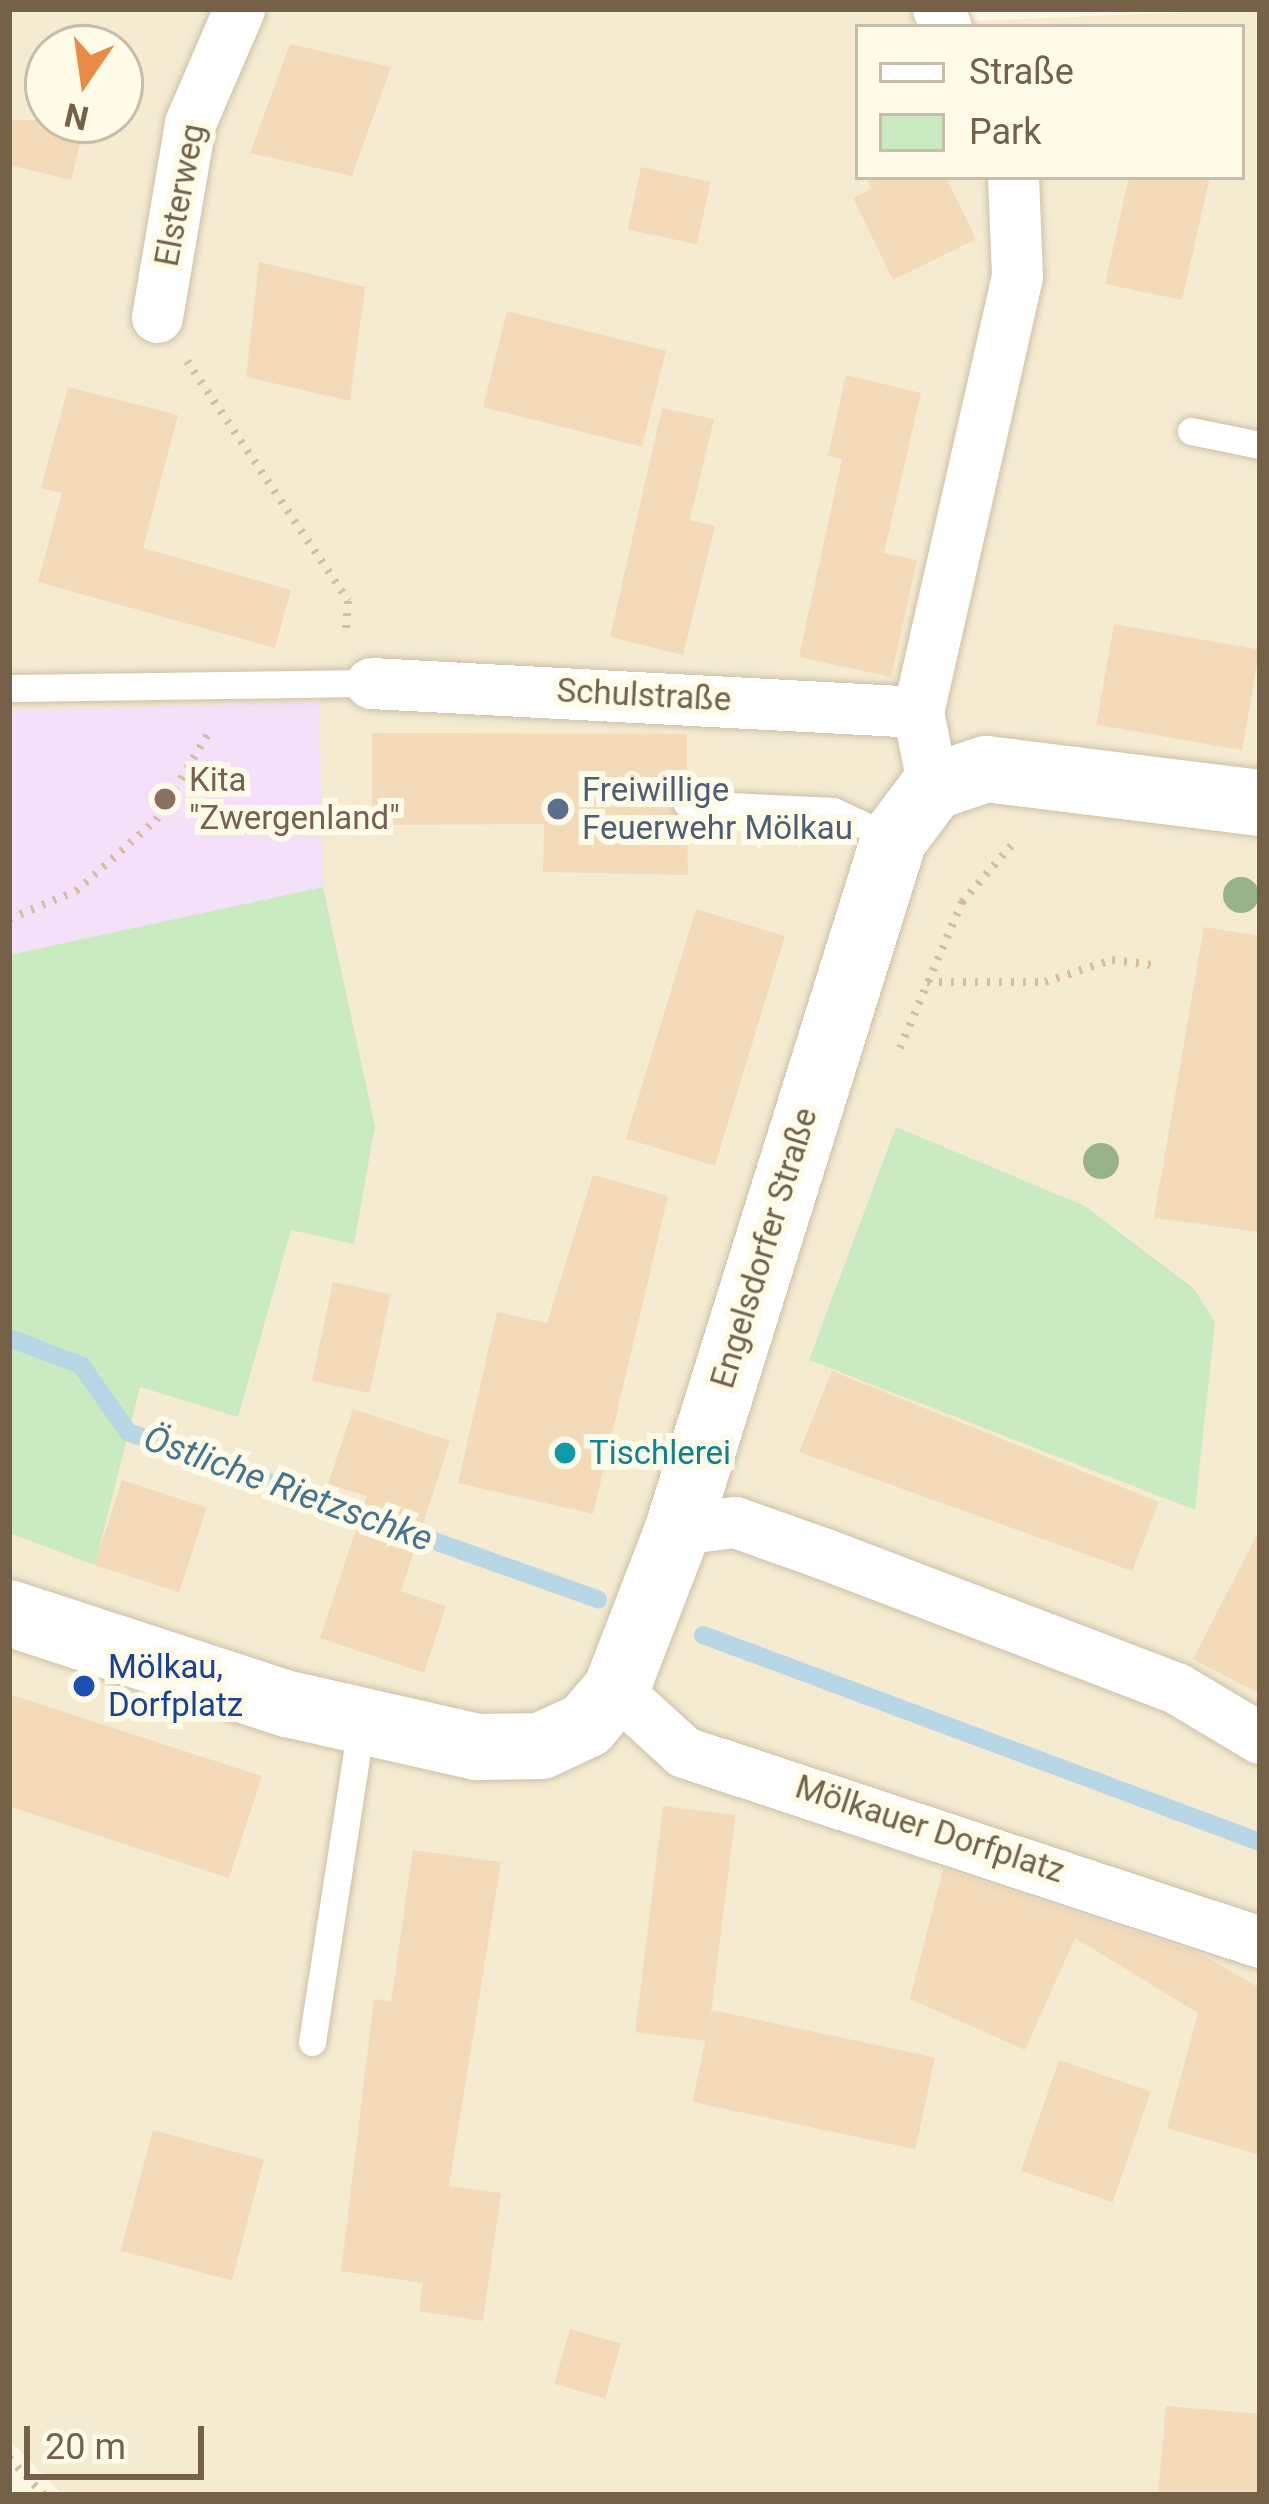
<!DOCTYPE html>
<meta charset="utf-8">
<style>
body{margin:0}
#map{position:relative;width:1269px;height:2504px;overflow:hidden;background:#fdf8e3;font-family:Roboto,sans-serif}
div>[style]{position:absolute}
.residential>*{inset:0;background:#f4ebd1}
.education>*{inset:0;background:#f5e0f9}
.green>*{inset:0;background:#caeac1}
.stream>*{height:18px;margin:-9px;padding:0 9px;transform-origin:9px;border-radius:9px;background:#b7d6e6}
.building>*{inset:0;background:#f3dbba;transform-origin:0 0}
.path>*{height:8px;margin-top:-4px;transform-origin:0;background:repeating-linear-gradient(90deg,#d7bf9d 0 3px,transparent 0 12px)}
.roads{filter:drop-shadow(0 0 3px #cec0a9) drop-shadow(0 0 3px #cec0a9)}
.lane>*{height:27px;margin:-13.5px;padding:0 13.5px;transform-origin:13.5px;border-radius:13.5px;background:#fff}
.street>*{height:51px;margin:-25.5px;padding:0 25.5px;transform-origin:25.5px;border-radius:25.5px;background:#fff}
.secondary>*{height:66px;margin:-33px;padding:0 33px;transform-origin:33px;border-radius:33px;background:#fff}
.trees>*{width:36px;height:36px;margin:-18px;border-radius:50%;background:#98b389}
.dots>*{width:33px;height:33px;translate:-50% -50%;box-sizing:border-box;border:6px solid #fffbe9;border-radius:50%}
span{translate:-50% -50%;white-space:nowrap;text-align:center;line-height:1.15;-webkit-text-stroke:12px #fffbe9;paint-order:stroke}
.street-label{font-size:33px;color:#756148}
.education-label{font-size:33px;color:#785e54}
.left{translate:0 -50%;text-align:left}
.service-label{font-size:33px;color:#4e5e75}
.culture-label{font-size:33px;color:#0d838f}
.transit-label{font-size:33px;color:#164399}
.water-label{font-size:36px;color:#447590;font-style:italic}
.frame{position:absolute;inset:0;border:12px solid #756148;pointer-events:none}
.legend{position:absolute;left:855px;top:24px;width:390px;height:156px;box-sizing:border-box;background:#fffbe9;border:3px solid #c8bda9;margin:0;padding:15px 21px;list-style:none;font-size:36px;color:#756148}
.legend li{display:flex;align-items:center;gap:24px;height:60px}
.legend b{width:60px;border:3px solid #c8bda9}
.north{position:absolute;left:24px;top:24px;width:120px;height:120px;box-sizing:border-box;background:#fffbe9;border:3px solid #c8bda9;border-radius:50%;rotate:193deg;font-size:33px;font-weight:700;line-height:48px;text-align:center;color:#756148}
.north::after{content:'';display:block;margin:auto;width:42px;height:54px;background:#e98a45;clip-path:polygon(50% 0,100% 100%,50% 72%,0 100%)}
.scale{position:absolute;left:24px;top:2426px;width:180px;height:54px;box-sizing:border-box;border:6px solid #756148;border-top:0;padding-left:15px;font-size:36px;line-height:42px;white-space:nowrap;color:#756148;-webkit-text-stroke:9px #fffbe9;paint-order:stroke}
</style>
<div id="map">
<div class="residential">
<i style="clip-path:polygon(evenodd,9px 9px,918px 9px,926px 23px,1260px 9px,1260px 2495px,63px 2495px,9px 2440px,9px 9px,858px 27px,1242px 27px,1242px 177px,858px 177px,858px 27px,9px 9px,48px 48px,120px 48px,120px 120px,48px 120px,48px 48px)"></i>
</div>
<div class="education">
<i style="clip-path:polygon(319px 702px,323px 887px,9px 955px,9px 710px)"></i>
</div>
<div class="green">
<i style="clip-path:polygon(323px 887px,375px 1126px,354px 1244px,291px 1230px,238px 1417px,140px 1387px,95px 1565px,9px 1533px,9px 955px)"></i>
<i style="clip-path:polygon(896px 1127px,1085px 1206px,1194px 1289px,1215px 1322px,1195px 1510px,809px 1360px)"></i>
</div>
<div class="stream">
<i style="left:9px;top:1338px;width:77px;rotate:20.6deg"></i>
<i style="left:81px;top:1365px;width:82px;rotate:55deg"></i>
<i style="left:128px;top:1432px;width:499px;rotate:19.6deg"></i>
<i style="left:703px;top:1635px;width:594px;rotate:20.39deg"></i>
</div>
<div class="building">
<i style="clip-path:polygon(290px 44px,391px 67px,352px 176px,250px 153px)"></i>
<i style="clip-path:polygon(9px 120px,86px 120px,71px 180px,9px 165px)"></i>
<i style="left:641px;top:167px;width:71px;height:64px;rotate:12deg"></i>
<i style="clip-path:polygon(866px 177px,946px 177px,976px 239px,893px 280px,853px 198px,872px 189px)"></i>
<i style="clip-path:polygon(1129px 177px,1210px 177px,1182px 300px,1105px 284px)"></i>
<i style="clip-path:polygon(259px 262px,365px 287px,350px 401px,246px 377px)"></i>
<i style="left:507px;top:311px;width:164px;height:99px;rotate:14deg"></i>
<i style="clip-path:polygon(846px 375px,921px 393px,884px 553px,917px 560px,891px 677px,799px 657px,842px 459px,828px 456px)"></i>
<i style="clip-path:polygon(68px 387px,178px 415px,143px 548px,291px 590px,275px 648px,38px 582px,62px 493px,41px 488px)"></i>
<i style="clip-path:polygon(662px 408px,714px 419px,690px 520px,715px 526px,683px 655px,610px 637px)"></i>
<i style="left:1114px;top:624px;width:148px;height:102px;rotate:10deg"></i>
<i style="clip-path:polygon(372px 733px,687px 734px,687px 786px,669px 804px,687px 822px,688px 875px,543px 872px,544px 824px,372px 825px)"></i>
<i style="left:696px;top:909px;width:93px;height:240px;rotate:17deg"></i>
<i style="clip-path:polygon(1204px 927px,1260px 936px,1260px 1232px,1154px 1218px)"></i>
<i style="clip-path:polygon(593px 1175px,668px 1196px,593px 1514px,458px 1483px,497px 1312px,547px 1323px)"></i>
<i style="left:333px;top:1282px;width:59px;height:101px;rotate:12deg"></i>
<i style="clip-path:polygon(832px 1371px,1159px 1502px,1132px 1571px,799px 1452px)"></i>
<i style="clip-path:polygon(353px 1409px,450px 1441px,401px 1591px,446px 1606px,424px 1673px,320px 1638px,367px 1496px,328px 1484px)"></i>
<i style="left:122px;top:1480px;width:89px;height:89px;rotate:18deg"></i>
<i style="clip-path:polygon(1260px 1529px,1260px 1694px,1193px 1659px)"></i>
<i style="left:9px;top:1694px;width:266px;height:107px;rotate:18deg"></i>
<i style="left:663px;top:1806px;width:73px;height:228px;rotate:7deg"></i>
<i style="clip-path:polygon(413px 1850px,501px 1862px,449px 2186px,501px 2193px,483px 2321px,419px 2311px,423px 2283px,341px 2271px,374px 1999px,391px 2001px)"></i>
<i style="clip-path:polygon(943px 1869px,1201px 1954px,1260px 1988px,1260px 2155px,1167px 2128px,1198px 2013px,1075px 1938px,1025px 2050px,910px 1999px)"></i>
<i style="left:712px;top:2010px;width:228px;height:94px;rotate:12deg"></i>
<i style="left:1059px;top:2060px;width:97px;height:117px;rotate:19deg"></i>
<i style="left:153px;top:2130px;width:115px;height:125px;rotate:15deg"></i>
<i style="left:570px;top:2329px;width:53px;height:57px;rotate:16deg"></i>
<i style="clip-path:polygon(1166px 2406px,1260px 2414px,1260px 2495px,1158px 2495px)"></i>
</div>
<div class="path">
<i style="left:187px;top:361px;width:289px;rotate:56.1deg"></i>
<i style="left:348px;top:601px;width:32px;rotate:94deg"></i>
<i style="left:9px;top:919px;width:73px;rotate:-22.7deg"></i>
<i style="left:76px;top:891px;width:107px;rotate:-41.6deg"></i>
<i style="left:156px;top:820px;width:106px;rotate:-58.9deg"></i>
<i style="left:927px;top:982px;width:118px"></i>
<i style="left:1045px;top:982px;width:71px;rotate:-18.2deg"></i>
<i style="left:1112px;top:960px;width:48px;rotate:7.1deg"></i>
<i style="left:900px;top:1048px;width:159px;rotate:-67deg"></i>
<i style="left:962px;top:902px;width:84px;rotate:-48.9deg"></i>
<i style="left:9px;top:2458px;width:51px;rotate:46.6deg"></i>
</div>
<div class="roads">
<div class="lane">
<i style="left:1191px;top:431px;width:70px;rotate:11.5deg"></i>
<i style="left:9px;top:688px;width:362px;rotate:-0.8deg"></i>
<i style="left:687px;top:804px;width:146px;rotate:2.7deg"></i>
<i style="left:833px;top:811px;width:67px;rotate:24.7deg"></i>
<i style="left:312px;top:2042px;width:322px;rotate:-81.2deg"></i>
</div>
<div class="street">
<i style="left:938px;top:9px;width:20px;rotate:66deg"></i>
<i style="left:157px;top:317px;width:197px;rotate:-80.3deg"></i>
<i style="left:190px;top:123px;width:124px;rotate:-66.7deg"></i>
<i style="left:371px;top:683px;width:548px;rotate:3.03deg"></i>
<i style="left:933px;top:787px;width:76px;rotate:-101.3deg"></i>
<i style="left:918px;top:712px;width:447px;rotate:-77.2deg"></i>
<i style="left:1017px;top:276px;width:99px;rotate:-92.3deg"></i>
<i style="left:678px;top:1529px;width:57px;rotate:-7deg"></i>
<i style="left:735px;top:1522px;width:96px;rotate:19.6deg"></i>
<i style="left:825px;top:1554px;width:376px;rotate:20.9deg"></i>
<i style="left:1176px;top:1688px;width:98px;rotate:30.8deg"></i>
<i style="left:616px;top:1690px;width:92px;rotate:42.4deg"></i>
<i style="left:684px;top:1752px;width:607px;rotate:18.26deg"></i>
</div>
<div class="secondary">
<i style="left:9px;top:1613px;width:293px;rotate:18.1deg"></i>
<i style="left:288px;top:1704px;width:195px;rotate:12.8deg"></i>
<i style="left:478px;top:1747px;width:63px;rotate:-0.9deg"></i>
<i style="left:541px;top:1746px;width:50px;rotate:-25deg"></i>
<i style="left:586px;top:1725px;width:46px;rotate:-49.4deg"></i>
<i style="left:616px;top:1690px;width:173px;rotate:-68.9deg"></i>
<i style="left:678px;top:1529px;width:723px;rotate:-72.62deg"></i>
<i style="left:894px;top:839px;width:65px;rotate:-53.1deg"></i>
<i style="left:933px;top:787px;width:56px;rotate:-18.8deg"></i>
<i style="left:986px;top:769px;width:276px;rotate:7.1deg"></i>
</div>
</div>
<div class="trees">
<i style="left:1241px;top:895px"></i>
<i style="left:1101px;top:1161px"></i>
</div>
<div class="dots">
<i style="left:165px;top:799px;background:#8d6e63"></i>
<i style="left:558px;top:809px;background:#5c6f8a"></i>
<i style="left:565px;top:1453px;background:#0f9aa8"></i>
<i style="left:84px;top:1686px;background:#1a4fb4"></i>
</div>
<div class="street-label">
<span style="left:180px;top:195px;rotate:-79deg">Elsterweg</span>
<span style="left:644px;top:695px;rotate:3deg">Schulstraße</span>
<span style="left:764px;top:1248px;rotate:-73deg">Engelsdorfer Straße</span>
<span style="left:930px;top:1829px;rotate:18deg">Mölkauer Dorfplatz</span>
</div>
<div class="education-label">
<span class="left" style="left:189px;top:799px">Kita<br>"Zwergenland"</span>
</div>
<div class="service-label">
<span class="left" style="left:582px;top:809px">Freiwillige<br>Feuerwehr Mölkau</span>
</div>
<div class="culture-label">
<span class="left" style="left:589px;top:1453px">Tischlerei</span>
</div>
<div class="transit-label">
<span class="left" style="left:108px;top:1686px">Mölkau,<br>Dorfplatz</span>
</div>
<div class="water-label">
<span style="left:288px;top:1489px;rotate:20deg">Östliche Rietzschke</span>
</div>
<div class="frame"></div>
<ul class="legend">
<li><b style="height:15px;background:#fff"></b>Straße</li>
<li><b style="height:33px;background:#caeac1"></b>Park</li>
</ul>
<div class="north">N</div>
<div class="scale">20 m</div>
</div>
